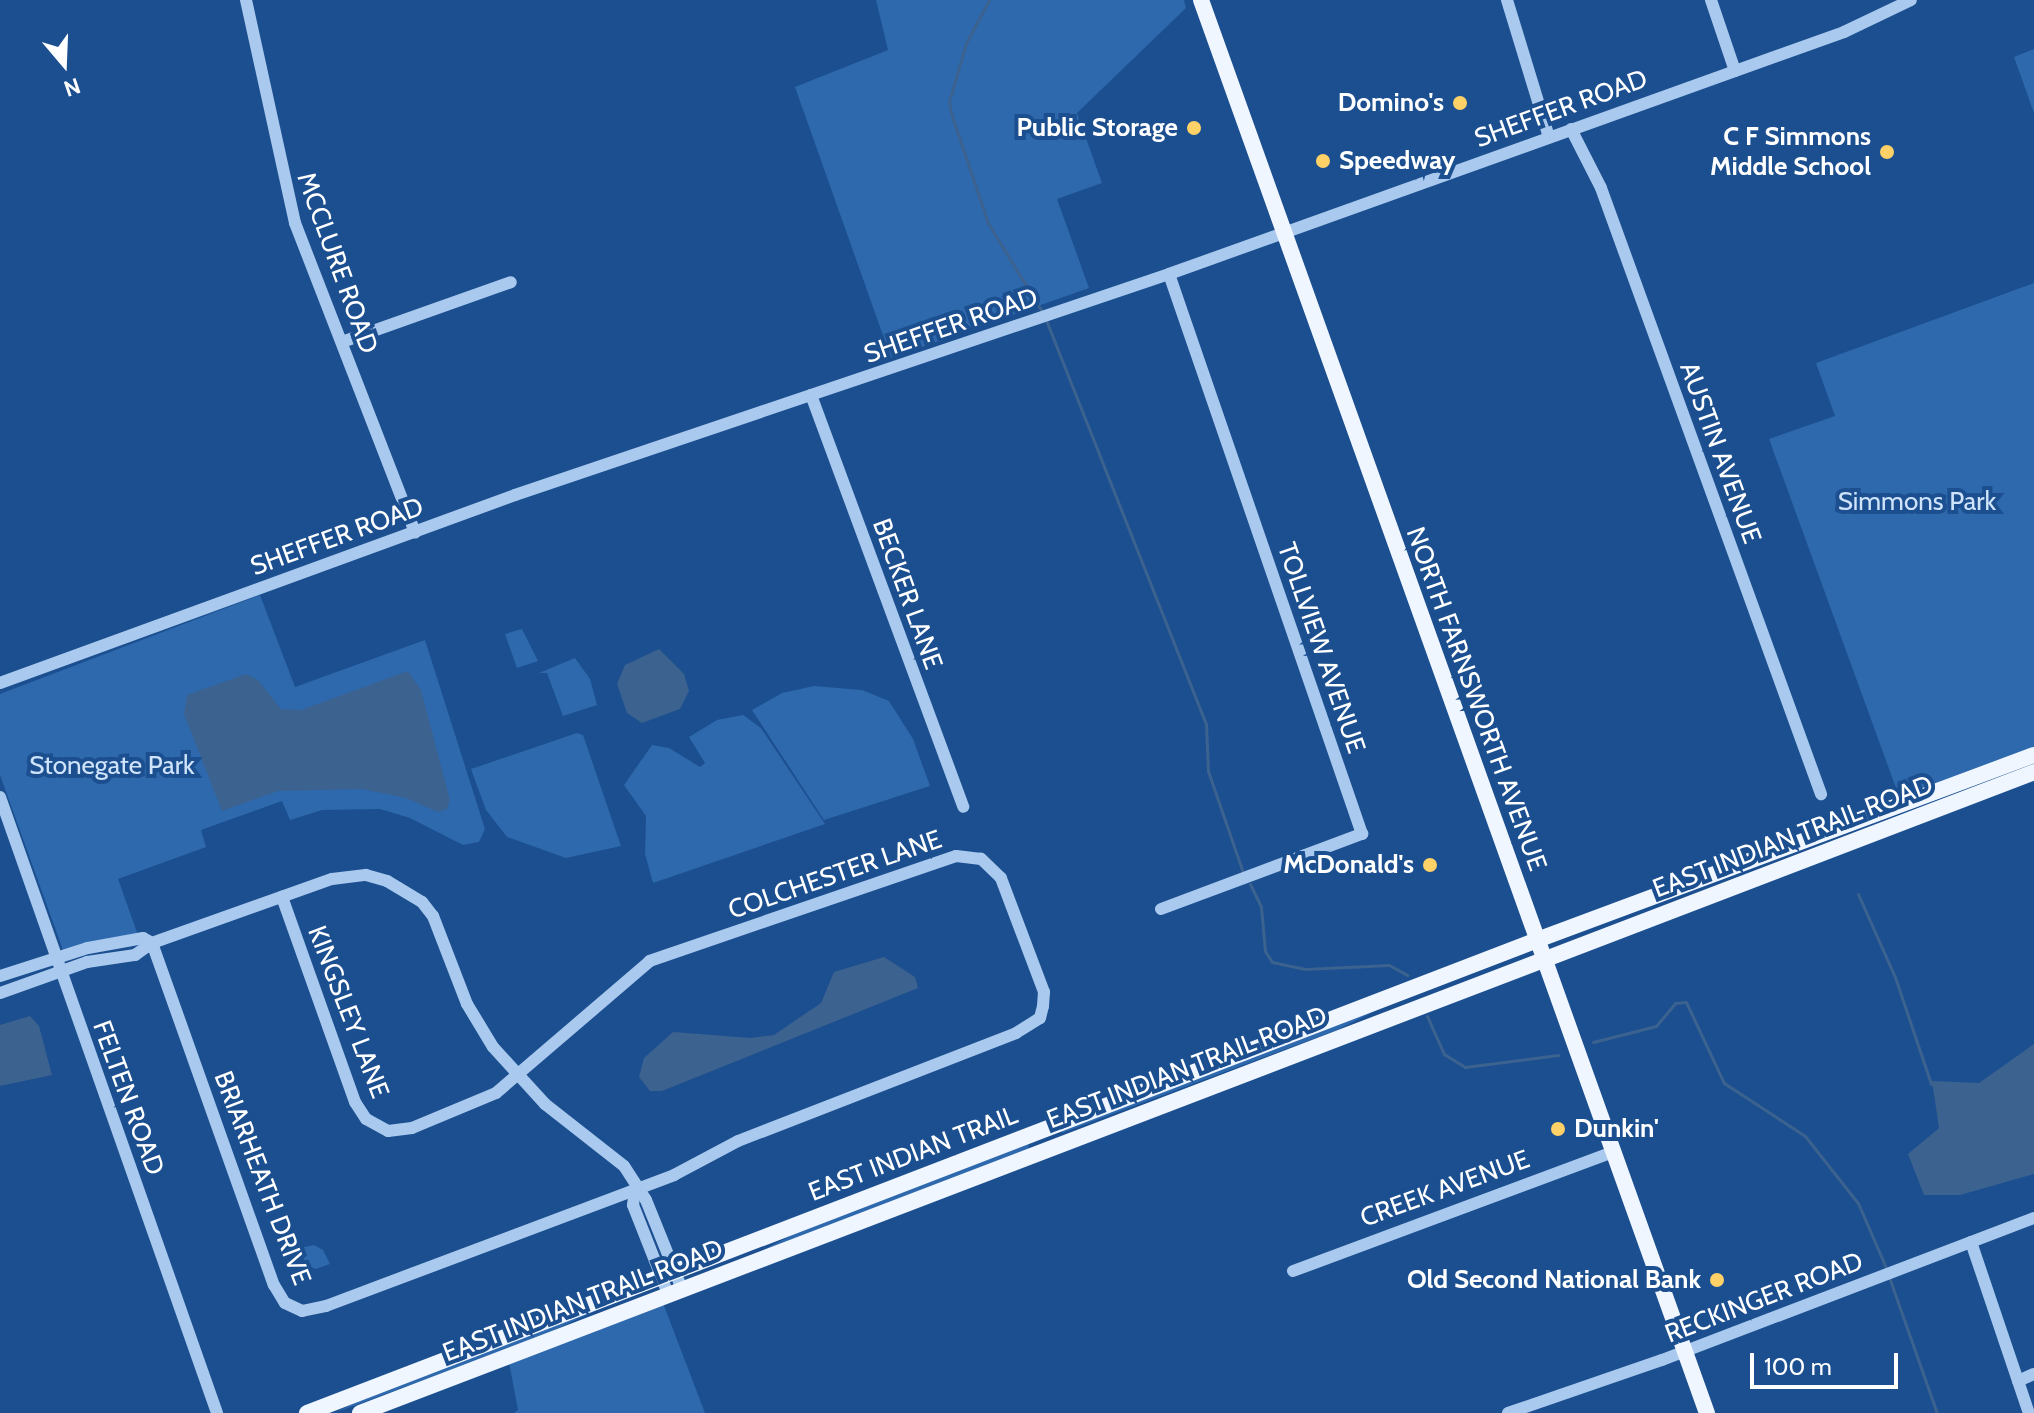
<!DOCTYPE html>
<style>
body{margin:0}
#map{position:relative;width:2034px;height:1413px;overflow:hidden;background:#1b4f8f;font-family:Cabin,sans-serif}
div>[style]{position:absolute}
.green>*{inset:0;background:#2e69ad}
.water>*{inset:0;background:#3c6290}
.stream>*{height:3px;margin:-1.5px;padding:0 1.5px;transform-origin:1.5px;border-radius:1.5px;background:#3c6290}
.minor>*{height:12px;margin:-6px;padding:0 6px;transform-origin:6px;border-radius:6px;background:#a9c9ee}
.major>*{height:16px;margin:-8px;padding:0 8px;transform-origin:8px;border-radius:8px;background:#f0f6ff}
.dots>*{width:22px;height:22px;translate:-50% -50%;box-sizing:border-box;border:4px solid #1b4f8f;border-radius:50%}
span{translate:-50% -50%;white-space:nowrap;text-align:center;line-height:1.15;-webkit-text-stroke:8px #1b4f8f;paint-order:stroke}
.poi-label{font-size:26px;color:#fff;font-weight:700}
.right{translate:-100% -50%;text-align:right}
.left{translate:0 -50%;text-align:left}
.street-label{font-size:26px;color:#fff}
.park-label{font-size:26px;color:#cfe3fa}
.north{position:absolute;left:24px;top:24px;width:80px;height:80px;-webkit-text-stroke:6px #1b4f8f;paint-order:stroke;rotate:161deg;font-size:22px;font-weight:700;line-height:32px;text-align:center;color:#fff}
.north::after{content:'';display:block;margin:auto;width:28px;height:36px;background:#fff;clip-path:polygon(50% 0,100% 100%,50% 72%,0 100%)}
.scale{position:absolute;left:1750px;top:1353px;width:148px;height:36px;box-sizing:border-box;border:4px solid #fff;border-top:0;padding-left:10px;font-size:24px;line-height:28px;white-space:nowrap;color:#fff;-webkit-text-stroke:6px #1b4f8f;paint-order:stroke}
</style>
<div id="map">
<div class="green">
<i style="clip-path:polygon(876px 0,1184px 0,1186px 8px,1077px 113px,1102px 183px,1057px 199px,1089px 288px,891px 358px,795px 87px,888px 50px)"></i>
<i style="clip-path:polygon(2034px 49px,2034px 113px,2014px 57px)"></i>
<i style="clip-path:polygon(2034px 283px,2034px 749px,1900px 799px,1769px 439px,1835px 416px,1816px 363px)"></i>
<i style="clip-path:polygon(260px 595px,295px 687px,425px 640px,485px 829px,479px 842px,463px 845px,410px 818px,380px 809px,322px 810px,290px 820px,282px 801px,201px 830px,206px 847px,118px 879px,138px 935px,63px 950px,0 775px,0 694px)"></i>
<i style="clip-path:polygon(522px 629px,538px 661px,517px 668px,505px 634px)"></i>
<i style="clip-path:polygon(575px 658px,590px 679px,597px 705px,563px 716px,547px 673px,539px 673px)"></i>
<i style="clip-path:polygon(814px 686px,862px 690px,889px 701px,913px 739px,930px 786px,824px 820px,752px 710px,782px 693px)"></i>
<i style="clip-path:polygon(743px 715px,761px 728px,825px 824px,653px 883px,645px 854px,646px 816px,624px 785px,652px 745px,669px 748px,700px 767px,705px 763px,689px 737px,717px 720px)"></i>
<i style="clip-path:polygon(577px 733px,583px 735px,621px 846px,566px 858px,507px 837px,486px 810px,471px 769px)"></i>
<i style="clip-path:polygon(1393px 1002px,1337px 1030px,1062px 1133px,1062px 1131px)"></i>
<i style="clip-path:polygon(1029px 1144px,1028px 1150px,748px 1258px,809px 1226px)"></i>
<i style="clip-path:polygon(314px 1245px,323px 1250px,330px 1264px,316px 1269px,306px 1265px,300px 1248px)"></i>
<i style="clip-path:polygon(663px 1303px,705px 1413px,514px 1413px,518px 1410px,509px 1362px)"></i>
<i style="clip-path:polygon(599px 1309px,533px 1340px,334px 1413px,376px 1393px)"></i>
</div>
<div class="water">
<i style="clip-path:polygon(659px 649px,684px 674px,689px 691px,680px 709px,642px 723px,627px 713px,617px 684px,625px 665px)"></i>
<i style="clip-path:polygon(408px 671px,421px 690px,450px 800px,447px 809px,438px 812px,406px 798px,362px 789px,278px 791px,222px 811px,184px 714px,187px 695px,246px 674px,258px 680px,281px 709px,301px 710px)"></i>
<i style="clip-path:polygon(884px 957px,915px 977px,918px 988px,662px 1091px,650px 1091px,639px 1077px,644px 1058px,673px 1032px,751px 1038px,774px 1035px,821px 1003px,834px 972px)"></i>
<i style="clip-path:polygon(30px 1016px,39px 1026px,52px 1075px,0 1086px,0 1025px)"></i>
<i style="clip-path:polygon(2034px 1044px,2034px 1174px,1960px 1195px,1924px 1195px,1908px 1154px,1939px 1128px,1932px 1081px,1979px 1083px)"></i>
</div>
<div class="stream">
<i style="left:989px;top:0;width:49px;rotate:118.1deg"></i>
<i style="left:966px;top:43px;width:61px;rotate:106.1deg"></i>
<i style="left:949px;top:102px;width:11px;rotate:80deg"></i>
<i style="left:951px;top:113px;width:116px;rotate:71.4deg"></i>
<i style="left:988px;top:223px;width:105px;rotate:58.6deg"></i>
<i style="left:1046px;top:320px;width:435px;rotate:68.4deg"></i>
<i style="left:1206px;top:724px;width:47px;rotate:87.6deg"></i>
<i style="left:1208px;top:771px;width:105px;rotate:71deg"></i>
<i style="left:1250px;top:884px;width:25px;rotate:64deg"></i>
<i style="left:1261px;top:907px;width:44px;rotate:84.8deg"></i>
<i style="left:1265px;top:951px;width:13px;rotate:58deg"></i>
<i style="left:1272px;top:962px;width:35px;rotate:12deg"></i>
<i style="left:1306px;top:969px;width:83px;rotate:-2.8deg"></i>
<i style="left:1389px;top:965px;width:21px;rotate:29deg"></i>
<i style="left:1858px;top:894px;width:91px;rotate:66deg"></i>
<i style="left:1895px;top:977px;width:113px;rotate:71.4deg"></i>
<i style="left:1427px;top:1016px;width:42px;rotate:65.9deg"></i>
<i style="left:1444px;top:1054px;width:25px;rotate:32deg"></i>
<i style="left:1465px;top:1067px;width:94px;rotate:-7.4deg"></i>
<i style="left:1593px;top:1042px;width:65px;rotate:-14.3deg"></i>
<i style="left:1656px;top:1026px;width:30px;rotate:-50deg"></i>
<i style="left:1675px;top:1003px;width:11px;rotate:-5deg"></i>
<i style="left:1686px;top:1002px;width:89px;rotate:64.9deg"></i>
<i style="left:1724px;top:1083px;width:97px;rotate:33.2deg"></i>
<i style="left:1805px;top:1136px;width:85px;rotate:51.7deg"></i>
<i style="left:1858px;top:1203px;width:73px;rotate:66.6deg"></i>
<i style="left:1889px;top:1277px;width:144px;rotate:70.6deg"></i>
</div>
<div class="minor">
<i style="left:246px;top:0;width:228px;rotate:77.6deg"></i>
<i style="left:295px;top:223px;width:332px;rotate:68.8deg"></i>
<i style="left:1507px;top:0;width:143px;rotate:73deg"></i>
<i style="left:1711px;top:0;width:75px;rotate:71.3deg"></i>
<i style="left:1571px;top:129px;width:66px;rotate:63deg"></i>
<i style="left:1601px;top:188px;width:645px;rotate:70.05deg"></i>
<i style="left:342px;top:342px;width:179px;rotate:-19.5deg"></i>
<i style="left:811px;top:395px;width:439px;rotate:69.7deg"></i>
<i style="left:0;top:683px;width:548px;rotate:-20.05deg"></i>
<i style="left:515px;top:495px;width:690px;rotate:-18.67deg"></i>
<i style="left:1169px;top:274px;width:717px;rotate:-19.72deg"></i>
<i style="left:1844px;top:32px;width:74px;rotate:-25.5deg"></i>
<i style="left:0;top:797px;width:653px;rotate:70.59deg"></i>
<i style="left:1161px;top:909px;width:215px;rotate:-20.5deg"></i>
<i style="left:1362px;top:834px;width:592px;rotate:-109.02deg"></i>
<i style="left:152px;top:943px;width:363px;rotate:70.4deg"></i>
<i style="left:274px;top:1285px;width:21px;rotate:59deg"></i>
<i style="left:285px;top:1303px;width:19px;rotate:25deg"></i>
<i style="left:302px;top:1311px;width:25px;rotate:-12deg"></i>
<i style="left:326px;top:1306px;width:372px;rotate:-20.6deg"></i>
<i style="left:674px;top:1175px;width:72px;rotate:-28deg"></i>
<i style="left:738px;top:1141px;width:298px;rotate:-21.2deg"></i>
<i style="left:1016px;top:1033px;width:28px;rotate:-32deg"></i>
<i style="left:1040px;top:1018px;width:12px;rotate:-76deg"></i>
<i style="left:1043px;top:1006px;width:14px;rotate:-86deg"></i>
<i style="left:1044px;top:992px;width:122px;rotate:-110.7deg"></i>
<i style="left:1001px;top:878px;width:28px;rotate:-136deg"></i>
<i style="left:981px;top:859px;width:25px;rotate:-173deg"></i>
<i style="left:956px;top:856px;width:324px;rotate:161.1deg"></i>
<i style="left:650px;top:961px;width:203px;rotate:139.4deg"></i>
<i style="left:496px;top:1093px;width:91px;rotate:157.4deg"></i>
<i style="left:412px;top:1128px;width:24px;rotate:173deg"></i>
<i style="left:388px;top:1131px;width:25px;rotate:-151deg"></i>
<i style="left:366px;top:1119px;width:20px;rotate:-123deg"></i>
<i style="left:355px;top:1102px;width:218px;rotate:-109.6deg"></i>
<i style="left:0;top:976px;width:92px;rotate:-17.7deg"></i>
<i style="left:88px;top:948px;width:56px;rotate:-10.3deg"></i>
<i style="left:143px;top:938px;width:10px;rotate:29deg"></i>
<i style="left:0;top:993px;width:92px;rotate:-19.6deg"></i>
<i style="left:87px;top:962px;width:49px;rotate:-8.3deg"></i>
<i style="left:135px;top:955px;width:21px;rotate:-35deg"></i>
<i style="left:152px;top:943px;width:191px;rotate:-19.6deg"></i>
<i style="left:332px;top:879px;width:34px;rotate:-7deg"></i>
<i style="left:366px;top:875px;width:22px;rotate:16deg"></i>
<i style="left:387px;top:881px;width:41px;rotate:31deg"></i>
<i style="left:422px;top:902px;width:18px;rotate:52deg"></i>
<i style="left:433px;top:916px;width:94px;rotate:68.9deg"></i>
<i style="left:467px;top:1004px;width:50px;rotate:58.8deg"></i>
<i style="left:493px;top:1047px;width:77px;rotate:47.6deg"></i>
<i style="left:545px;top:1104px;width:100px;rotate:38.1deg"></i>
<i style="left:624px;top:1166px;width:40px;rotate:57.1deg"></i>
<i style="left:646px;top:1200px;width:96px;rotate:68deg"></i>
<i style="left:635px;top:1189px;width:16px;rotate:97deg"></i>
<i style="left:633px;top:1205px;width:96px;rotate:68.5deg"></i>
<i style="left:1971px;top:1242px;width:181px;rotate:71.3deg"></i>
<i style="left:1293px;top:1271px;width:341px;rotate:-20.4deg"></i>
<i style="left:2018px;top:1381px;width:17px;rotate:-24deg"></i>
<i style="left:1508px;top:1413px;width:163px;rotate:-19deg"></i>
<i style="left:1662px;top:1360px;width:398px;rotate:-20.9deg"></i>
</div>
<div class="major">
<i style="left:1201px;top:0;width:1501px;rotate:70.3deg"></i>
<i style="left:307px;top:1413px;width:1318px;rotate:-21.03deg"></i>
<i style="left:1537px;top:940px;width:530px;rotate:-20.42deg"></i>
<i style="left:360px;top:1413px;width:1793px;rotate:-20.95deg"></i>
</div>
<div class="dots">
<i style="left:1460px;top:103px;background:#ffd166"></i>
<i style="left:1194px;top:128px;background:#ffd166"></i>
<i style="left:1887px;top:152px;background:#ffd166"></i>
<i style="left:1323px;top:161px;background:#ffd166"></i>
<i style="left:1430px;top:865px;background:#ffd166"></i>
<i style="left:1558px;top:1129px;background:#ffd166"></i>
<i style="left:1717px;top:1280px;background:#ffd166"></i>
</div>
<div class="poi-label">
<span class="right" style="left:1444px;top:103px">Domino's</span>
<span class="right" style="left:1178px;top:128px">Public Storage</span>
<span class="right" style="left:1871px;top:152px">C F Simmons<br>Middle School</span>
<span class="left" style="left:1339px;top:161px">Speedway</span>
<span class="right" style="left:1414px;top:865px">McDonald's</span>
<span class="left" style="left:1574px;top:1129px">Dunkin'</span>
<span class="right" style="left:1701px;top:1280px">Old Second National Bank</span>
</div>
<div class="street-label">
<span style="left:1561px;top:109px;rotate:-20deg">SHEFFER ROAD</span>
<span style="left:337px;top:263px;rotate:70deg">MCCLURE ROAD</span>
<span style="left:951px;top:326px;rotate:-19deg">SHEFFER ROAD</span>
<span style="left:1720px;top:453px;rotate:70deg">AUSTIN AVENUE</span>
<span style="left:337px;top:537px;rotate:-20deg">SHEFFER ROAD</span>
<span style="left:907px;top:594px;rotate:70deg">BECKER LANE</span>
<span style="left:1321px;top:648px;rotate:71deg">TOLLVIEW AVENUE</span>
<span style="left:1476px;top:699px;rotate:70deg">NORTH FARNSWORTH AVENUE</span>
<span style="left:1793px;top:837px;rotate:-21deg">EAST INDIAN TRAIL ROAD</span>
<span style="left:835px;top:875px;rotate:-19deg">COLCHESTER LANE</span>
<span style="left:348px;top:1012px;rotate:69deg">KINGSLEY LANE</span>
<span style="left:1187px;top:1068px;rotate:-21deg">EAST INDIAN TRAIL ROAD</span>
<span style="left:128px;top:1098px;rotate:70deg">FELTEN ROAD</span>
<span style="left:913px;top:1154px;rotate:-21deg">EAST INDIAN TRAIL</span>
<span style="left:262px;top:1178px;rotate:69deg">BRIARHEATH DRIVE</span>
<span style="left:1445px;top:1189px;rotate:-20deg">CREEK AVENUE</span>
<span style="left:1764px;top:1298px;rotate:-21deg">RECKINGER ROAD</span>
<span style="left:583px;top:1301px;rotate:-21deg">EAST INDIAN TRAIL ROAD</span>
</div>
<div class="park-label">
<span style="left:1917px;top:502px">Simmons Park</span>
<span style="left:112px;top:766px">Stonegate Park</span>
</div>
<div class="north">N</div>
<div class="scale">100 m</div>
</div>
